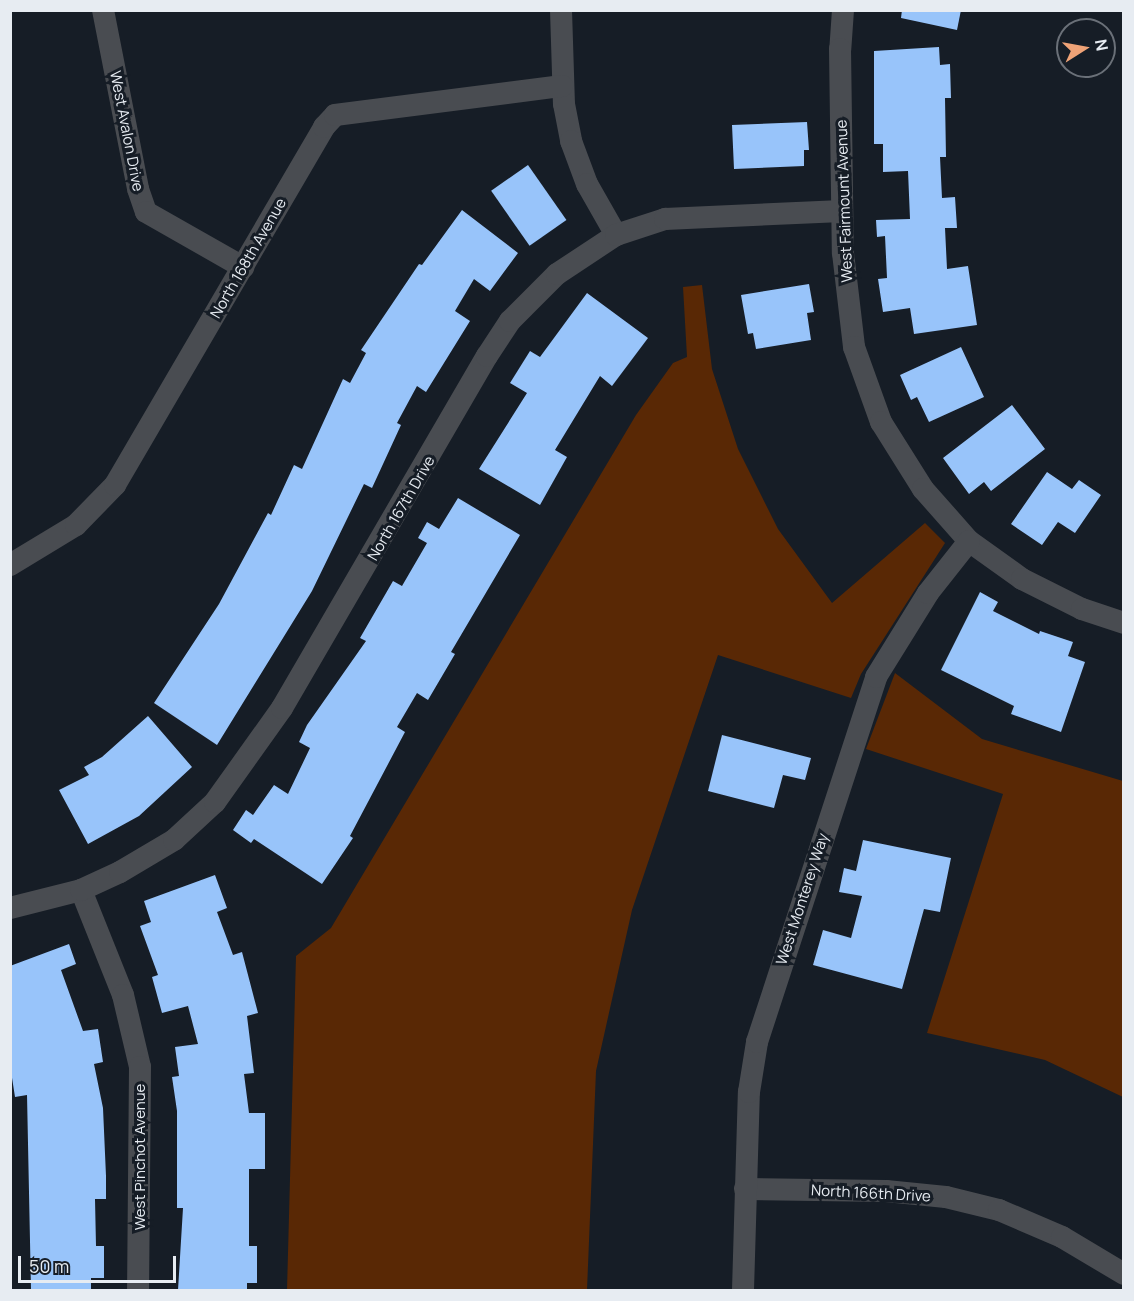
<!DOCTYPE html>
<style>
body{margin:0}
#map{position:relative;width:1134px;height:1301px;overflow:hidden;background:#161d26;font-family:Manrope,sans-serif}
div>[style]{position:absolute}
.green>*{inset:0;background:#592805}
.building>*{inset:0;background:#98c4fa;transform-origin:0 0}
.minor>*{height:22px;margin:-11px;padding:0 11px;transform-origin:11px;border-radius:11px;background:#494c51}
span{translate:-50% -50%;white-space:nowrap;text-align:center;line-height:1.15;-webkit-text-stroke:6px #161d26;paint-order:stroke}
.street-label{font-size:15px;color:#e7ecf2}
.frame{position:absolute;inset:0;border:12px solid #e7ecf2;pointer-events:none}
.north{position:absolute;left:1056px;top:18px;width:60px;height:60px;box-sizing:border-box;background:#161d26;border:2px solid #6a7078;border-radius:50%;rotate:79deg;font-size:16px;font-weight:700;line-height:24px;text-align:center;color:#e7ecf2}
.north::after{content:'';display:block;margin:auto;width:21px;height:27px;background:#efa377;clip-path:polygon(50% 0,100% 100%,50% 72%,0 100%)}
.scale{position:absolute;left:18px;top:1256px;width:158px;height:27px;box-sizing:border-box;border:3px solid #e7ecf2;border-top:0;padding-left:8px;font-size:18px;line-height:21px;white-space:nowrap;color:#e7ecf2;-webkit-text-stroke:4px #161d26;paint-order:stroke}
</style>
<div id="map">
<div class="green">
<i style="clip-path:polygon(702px 285px,712px 369px,738px 449px,778px 529px,832px 603px,925px 523px,945px 543px,861px 674px,851px 698px,718px 655px,632px 910px,596px 1071px,587px 1290px,287px 1290px,296px 956px,331px 928px,636px 415px,673px 363px,687px 357px,683px 287px)"></i>
<i style="clip-path:polygon(895px 673px,982px 739px,1123px 781px,1123px 1097px,1045px 1060px,927px 1033px,1003px 794px,866px 749px)"></i>
</div>
<div class="building">
<i style="clip-path:polygon(902px 10px,961px 10px,957px 30px,901px 18px)"></i>
<i style="clip-path:polygon(939px 47px,940px 65px,950px 64px,951px 98px,945px 98px,946px 157px,940px 157px,942px 198px,955px 197px,957px 228px,945px 228px,947px 269px,968px 266px,977px 325px,914px 334px,910px 308px,883px 312px,878px 279px,887px 278px,885px 236px,877px 237px,876px 220px,910px 219px,908px 171px,883px 172px,883px 144px,874px 144px,874px 51px)"></i>
<i style="clip-path:polygon(807px 122px,809px 150px,804px 150px,804px 166px,734px 169px,732px 125px)"></i>
<i style="left:528px;top:165px;width:67px;height:45px;rotate:55deg"></i>
<i style="clip-path:polygon(462px 210px,518px 253px,490px 291px,474px 279px,455px 311px,470px 321px,426px 392px,417px 386px,397px 423px,401px 425px,372px 488px,364px 484px,312px 591px,217px 745px,154px 703px,219px 604px,268px 513px,271px 515px,294px 465px,302px 469px,343px 379px,350px 383px,366px 353px,361px 350px,419px 264px,422px 265px)"></i>
<i style="clip-path:polygon(809px 284px,814px 312px,807px 313px,811px 340px,756px 349px,753px 333px,748px 334px,741px 295px)"></i>
<i style="clip-path:polygon(587px 293px,648px 338px,612px 386px,600px 376px,555px 450px,567px 457px,540px 505px,479px 469px,527px 393px,510px 383px,530px 351px,540px 357px)"></i>
<i style="clip-path:polygon(961px 347px,984px 397px,929px 422px,917px 397px,911px 400px,900px 375px)"></i>
<i style="clip-path:polygon(1012px 405px,1045px 449px,991px 491px,984px 482px,969px 494px,943px 458px)"></i>
<i style="clip-path:polygon(1047px 472px,1072px 489px,1079px 480px,1101px 495px,1075px 533px,1058px 522px,1042px 545px,1011px 524px)"></i>
<i style="clip-path:polygon(458px 498px,520px 535px,451px 652px,455px 654px,428px 700px,417px 693px,397px 727px,405px 732px,350px 836px,353px 838px,322px 884px,254px 839px,251px 843px,233px 830px,246px 810px,253px 815px,274px 785px,288px 794px,310px 748px,299px 742px,307px 725px,366px 641px,360px 638px,393px 581px,402px 586px,427px 543px,418px 538px,427px 522px,439px 529px)"></i>
<i style="clip-path:polygon(980px 592px,998px 602px,993px 611px,1039px 634px,1040px 631px,1073px 642px,1068px 656px,1085px 662px,1061px 732px,1011px 714px,1014px 706px,941px 670px)"></i>
<i style="clip-path:polygon(148px 716px,192px 767px,139px 816px,88px 844px,59px 790px,89px 775px,84px 767px,102px 757px)"></i>
<i style="clip-path:polygon(722px 735px,811px 758px,805px 780px,783px 775px,774px 808px,708px 791px)"></i>
<i style="clip-path:polygon(863px 840px,951px 858px,940px 912px,924px 909px,902px 989px,813px 965px,823px 930px,851px 938px,862px 896px,839px 892px,844px 868px,856px 871px)"></i>
<i style="clip-path:polygon(215px 875px,227px 908px,217px 912px,233px 955px,242px 952px,258px 1013px,247px 1016px,254px 1073px,244px 1074px,249px 1113px,265px 1113px,265px 1169px,249px 1169px,249px 1246px,257px 1246px,257px 1283px,247px 1283px,247px 1290px,178px 1290px,183px 1208px,177px 1208px,177px 1111px,172px 1077px,179px 1076px,175px 1047px,198px 1044px,188px 1006px,162px 1013px,152px 977px,158px 975px,140px 926px,151px 922px,144px 901px)"></i>
<i style="clip-path:polygon(69px 944px,76px 964px,61px 970px,83px 1031px,98px 1029px,103px 1062px,94px 1064px,103px 1108px,106px 1176px,106px 1199px,95px 1199px,96px 1246px,104px 1246px,104px 1278px,91px 1278px,91px 1290px,31px 1290px,27px 1095px,15px 1097px,10px 1065px,10px 966px)"></i>
</div>
<div class="minor">
<i style="left:103px;top:10px;width:182px;rotate:78.9deg"></i>
<i style="left:138px;top:189px;width:24px;rotate:71deg"></i>
<i style="left:146px;top:212px;width:112px;rotate:29.6deg"></i>
<i style="left:561px;top:10px;width:94px;rotate:88.2deg"></i>
<i style="left:564px;top:104px;width:38px;rotate:79deg"></i>
<i style="left:571px;top:141px;width:46px;rotate:69.6deg"></i>
<i style="left:587px;top:184px;width:59px;rotate:60.4deg"></i>
<i style="left:843px;top:10px;width:39px;rotate:94deg"></i>
<i style="left:840px;top:49px;width:204px;rotate:89.2deg"></i>
<i style="left:843px;top:253px;width:95px;rotate:83.3deg"></i>
<i style="left:854px;top:347px;width:80px;rotate:70.2deg"></i>
<i style="left:881px;top:422px;width:79px;rotate:57.9deg"></i>
<i style="left:923px;top:489px;width:69px;rotate:48.5deg"></i>
<i style="left:969px;top:541px;width:65px;rotate:35.6deg"></i>
<i style="left:1022px;top:579px;width:67px;rotate:26.6deg"></i>
<i style="left:1082px;top:609px;width:44px;rotate:18.4deg"></i>
<i style="left:10px;top:565px;width:77px;rotate:-31.2deg"></i>
<i style="left:76px;top:525px;width:56px;rotate:-45.7deg"></i>
<i style="left:115px;top:485px;width:415px;rotate:-59.7deg"></i>
<i style="left:324px;top:127px;width:16px;rotate:-47deg"></i>
<i style="left:335px;top:115px;width:229px;rotate:-7.3deg"></i>
<i style="left:81px;top:890px;width:113px;rotate:68.2deg"></i>
<i style="left:123px;top:995px;width:74px;rotate:76.7deg"></i>
<i style="left:140px;top:1067px;width:223px;rotate:90.5deg"></i>
<i style="left:10px;top:908px;width:73px;rotate:-14.2deg"></i>
<i style="left:81px;top:890px;width:43px;rotate:-24.8deg"></i>
<i style="left:120px;top:872px;width:63px;rotate:-30.7deg"></i>
<i style="left:174px;top:840px;width:56px;rotate:-42.8deg"></i>
<i style="left:215px;top:802px;width:115px;rotate:-54.5deg"></i>
<i style="left:282px;top:708px;width:407px;rotate:-59.8deg"></i>
<i style="left:487px;top:356px;width:42px;rotate:-56.7deg"></i>
<i style="left:510px;top:321px;width:66px;rotate:-45deg"></i>
<i style="left:557px;top:274px;width:71px;rotate:-33.5deg"></i>
<i style="left:616px;top:235px;width:52px;rotate:-18.1deg"></i>
<i style="left:665px;top:219px;width:177px;rotate:-2.6deg"></i>
<i style="left:745px;top:1189px;width:141px;rotate:0.8deg"></i>
<i style="left:886px;top:1191px;width:60px;rotate:5.7deg"></i>
<i style="left:946px;top:1197px;width:55px;rotate:13.8deg"></i>
<i style="left:999px;top:1210px;width:69px;rotate:23.2deg"></i>
<i style="left:1062px;top:1237px;width:72px;rotate:30.8deg"></i>
<i style="left:743px;top:1290px;width:198px;rotate:-88.3deg"></i>
<i style="left:749px;top:1092px;width:51px;rotate:-80.9deg"></i>
<i style="left:757px;top:1042px;width:384px;rotate:-71.9deg"></i>
<i style="left:876px;top:677px;width:99px;rotate:-58.2deg"></i>
<i style="left:928px;top:593px;width:66px;rotate:-51.7deg"></i>
</div>
<div class="street-label">
<span style="left:127px;top:131px;rotate:79deg">West Avalon Drive</span>
<span style="left:844px;top:201px;rotate:-92deg">West Fairmount Avenue</span>
<span style="left:248px;top:258px;rotate:-60deg">North 168th Avenue</span>
<span style="left:401px;top:508px;rotate:-60deg">North 167th Drive</span>
<span style="left:802px;top:899px;rotate:-72deg">West Monterey Way</span>
<span style="left:140px;top:1157px;rotate:-90deg">West Pinchot Avenue</span>
<span style="left:871px;top:1193px;rotate:3deg">North 166th Drive</span>
</div>
<div class="frame"></div>
<div class="north">N</div>
<div class="scale">50 m</div>
</div>
